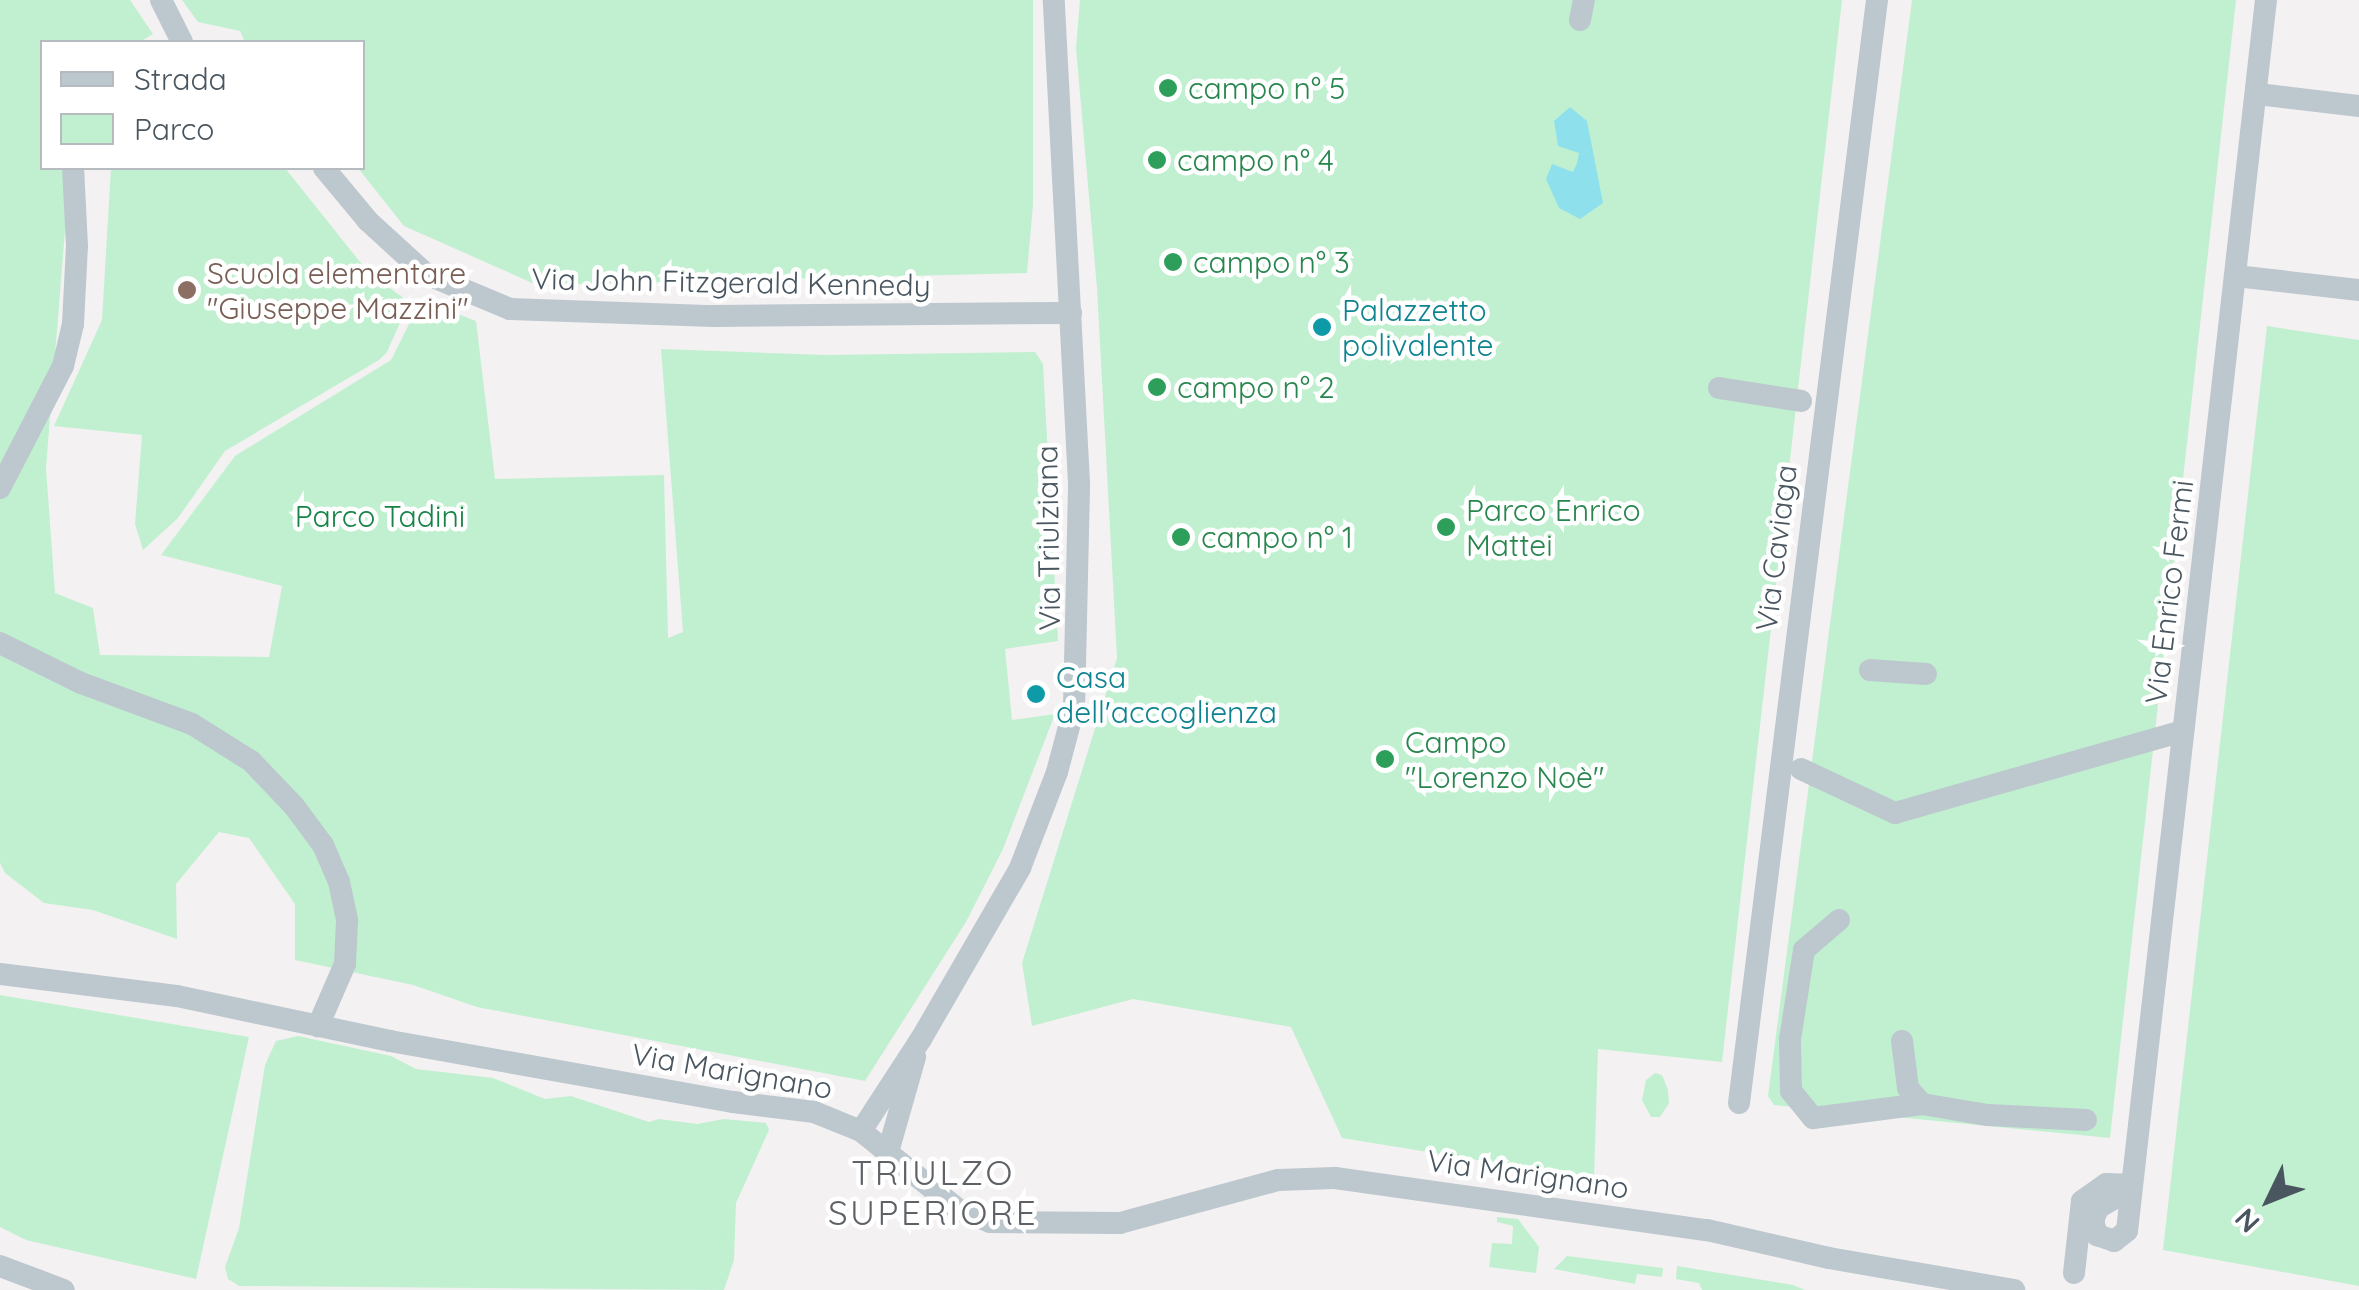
<!DOCTYPE html>
<meta charset="utf-8">
<style>
body{margin:0}
#map{position:relative;width:2359px;height:1290px;overflow:hidden;background:#f4f1f2;font-family:Quicksand,sans-serif}
div>[style]{position:absolute}
.green>*{inset:0;background:#c1f0d0}
.water>*{inset:0;background:#8ee0ed}
.street>*{height:22px;margin:-11px;padding:0 11px;transform-origin:11px;border-radius:11px;background:#bdc7ce}
.dots>*{width:28px;height:28px;translate:-50% -50%;box-sizing:border-box;border:5px solid #fff;border-radius:50%}
span{translate:-50% -50%;white-space:nowrap;text-align:center;line-height:1.15;-webkit-text-stroke:9px #fff;paint-order:stroke}
.leisure-label{font-size:30px;color:#27864d}
.left{translate:0 -50%;text-align:left}
.education-label{font-size:30px;color:#785e54}
.street-label{font-size:30px;color:#49565f}
.culture-label{font-size:30px;color:#0d838f}
.park-label{font-size:30px;color:#178346}
.quarter-label{font-size:35px;color:#5e6266;letter-spacing:2.5px}
.legend{position:absolute;left:40px;top:40px;width:325px;height:130px;box-sizing:border-box;background:#fff;border:2px solid #b6bbbf;margin:0;padding:12px 18px;list-style:none;font-size:30px;color:#49565f}
.legend li{display:flex;align-items:center;gap:20px;height:50px}
.legend b{width:50px;border:2px solid #b6bbbf}
.north{position:absolute;left:2219px;top:1150px;width:100px;height:100px;-webkit-text-stroke:8px #fff;paint-order:stroke;rotate:227deg;font-size:28px;font-weight:700;line-height:40px;text-align:center;color:#49565f}
.north::after{content:'';display:block;margin:auto;width:35px;height:45px;background:#49565f;clip-path:polygon(50% 0,100% 100%,50% 72%,0 100%)}
</style>
<div id="map">
<div class="green">
<i style="clip-path:polygon(0 0,130px 0,153px 34px,140px 42px,42px 42px,42px 168px,70px 168px,46px 468px,55px 593px,93px 608px,100px 655px,269px 657px,282px 586px,161px 555px,235px 456px,391px 360px,421px 300px,476px 321px,495px 479px,664px 475px,668px 638px,683px 632px,661px 349px,826px 355px,1035px 352px,1043px 364px,1058px 641px,1005px 649px,1012px 720px,1055px 714px,1003px 849px,966px 922px,865px 1081px,477px 1007px,413px 985px,295px 960px,295px 904px,249px 838px,219px 832px,176px 884px,177px 939px,93px 910px,44px 903px,5px 873px,0 863px)"></i>
<i style="clip-path:polygon(182px 0,1033px 0,1033px 205px,1027px 273px,537px 285px,404px 226px,358px 168px,362px 168px,362px 42px,245px 42px,240px 31px,198px 22px)"></i>
<i style="clip-path:polygon(1080px 0,1842px 0,1722px 1062px,1598px 1049px,1594px 1179px,1342px 1138px,1291px 1027px,1133px 999px,1032px 1026px,1022px 963px,1117px 658px,1097px 288px,1076px 48px)"></i>
<i style="clip-path:polygon(1912px 0,2236px 0,2110px 1138px,1774px 1105px,1768px 1096px)"></i>
<i style="clip-path:polygon(111px 168px,285px 168px,368px 272px,409px 302px,387px 352px,379px 360px,225px 451px,178px 518px,143px 550px,135px 524px,142px 435px,54px 426px,102px 320px)"></i>
<i style="clip-path:polygon(2267px 326px,2359px 340px,2359px 1286px,2163px 1250px)"></i>
<i style="clip-path:polygon(0 995px,249px 1037px,196px 1279px,26px 1240px,0 1227px)"></i>
<i style="clip-path:polygon(298px 1036px,391px 1056px,416px 1069px,493px 1078px,545px 1099px,571px 1096px,649px 1122px,659px 1119px,697px 1124px,724px 1119px,766px 1123px,769px 1130px,736px 1203px,734px 1260px,724px 1290px,239px 1286px,228px 1279px,225px 1267px,239px 1228px,265px 1065px,276px 1041px)"></i>
<i style="clip-path:polygon(1655px 1073px,1662px 1075px,1668px 1090px,1669px 1103px,1660px 1117px,1651px 1117px,1642px 1100px,1646px 1080px)"></i>
<i style="clip-path:polygon(1497px 1217px,1518px 1219px,1539px 1247px,1536px 1273px,1489px 1267px,1492px 1243px,1512px 1244px,1513px 1226px,1497px 1222px)"></i>
<i style="clip-path:polygon(1567px 1256px,1663px 1268px,1662px 1277px,1637px 1274px,1635px 1284px,1554px 1269px)"></i>
<i style="clip-path:polygon(1677px 1266px,1793px 1285px,1805px 1290px,1702px 1290px,1699px 1283px,1676px 1279px)"></i>
</div>
<div class="water">
<i style="clip-path:polygon(1570px 107px,1587px 121px,1603px 203px,1580px 219px,1559px 208px,1546px 179px,1552px 164px,1573px 172px,1577px 163px,1579px 153px,1558px 146px,1554px 121px)"></i>
</div>
<div class="street">
<i style="left:161px;top:0;width:47px;rotate:63.4deg"></i>
<i style="left:1580px;top:20px;width:20px;rotate:-79deg"></i>
<i style="left:2258px;top:94px;width:102px;rotate:6.8deg"></i>
<i style="left:324px;top:168px;width:69px;rotate:50.3deg"></i>
<i style="left:368px;top:221px;width:79px;rotate:42.4deg"></i>
<i style="left:426px;top:274px;width:91px;rotate:22.6deg"></i>
<i style="left:510px;top:309px;width:204px;rotate:2deg"></i>
<i style="left:714px;top:316px;width:357px;rotate:-0.5deg"></i>
<i style="left:2236px;top:276px;width:124px;rotate:6.5deg"></i>
<i style="left:1719px;top:388px;width:83px;rotate:9deg"></i>
<i style="left:0;top:488px;width:137px;rotate:-62.7deg"></i>
<i style="left:63px;top:366px;width:43px;rotate:-76.6deg"></i>
<i style="left:73px;top:324px;width:78px;rotate:-87.1deg"></i>
<i style="left:77px;top:246px;width:78px;rotate:-92.9deg"></i>
<i style="left:0;top:643px;width:90px;rotate:26.3deg"></i>
<i style="left:81px;top:683px;width:118px;rotate:20.3deg"></i>
<i style="left:192px;top:724px;width:70px;rotate:32.1deg"></i>
<i style="left:251px;top:761px;width:62px;rotate:46.3deg"></i>
<i style="left:294px;top:806px;width:49px;rotate:53.4deg"></i>
<i style="left:323px;top:845px;width:40px;rotate:66.6deg"></i>
<i style="left:339px;top:882px;width:40px;rotate:78deg"></i>
<i style="left:347px;top:921px;width:43px;rotate:92.7deg"></i>
<i style="left:345px;top:964px;width:68px;rotate:113.5deg"></i>
<i style="left:1870px;top:670px;width:56px;rotate:4.1deg"></i>
<i style="left:1801px;top:769px;width:104px;rotate:25.1deg"></i>
<i style="left:1895px;top:813px;width:299px;rotate:-15.9deg"></i>
<i style="left:1839px;top:920px;width:46px;rotate:139.4deg"></i>
<i style="left:1804px;top:950px;width:90px;rotate:98.9deg"></i>
<i style="left:1790px;top:1039px;width:52px;rotate:88.9deg"></i>
<i style="left:1791px;top:1091px;width:35px;rotate:51deg"></i>
<i style="left:1813px;top:1118px;width:110px;rotate:-7.3deg"></i>
<i style="left:0;top:974px;width:178px;rotate:7.1deg"></i>
<i style="left:177px;top:996px;width:218px;rotate:11.9deg"></i>
<i style="left:390px;top:1041px;width:348px;rotate:10.1deg"></i>
<i style="left:733px;top:1102px;width:82px;rotate:7deg"></i>
<i style="left:814px;top:1112px;width:51px;rotate:22deg"></i>
<i style="left:861px;top:1131px;width:126px;rotate:38.9deg"></i>
<i style="left:959px;top:1210px;width:33px;rotate:21deg"></i>
<i style="left:990px;top:1222px;width:130px;rotate:0.4deg"></i>
<i style="left:1120px;top:1223px;width:164px;rotate:-15.2deg"></i>
<i style="left:1278px;top:1180px;width:57px;rotate:-2deg"></i>
<i style="left:1335px;top:1178px;width:376px;rotate:8deg"></i>
<i style="left:1707px;top:1230px;width:125px;rotate:12.9deg"></i>
<i style="left:1829px;top:1258px;width:188px;rotate:9.8deg"></i>
<i style="left:1902px;top:1041px;width:47px;rotate:82.7deg"></i>
<i style="left:1908px;top:1088px;width:21px;rotate:49deg"></i>
<i style="left:1922px;top:1104px;width:67px;rotate:9.5deg"></i>
<i style="left:1988px;top:1115px;width:98px;rotate:2.9deg"></i>
<i style="left:1739px;top:1103px;width:1112px;rotate:-82.87deg"></i>
<i style="left:861px;top:1131px;width:110px;rotate:-56.9deg"></i>
<i style="left:921px;top:1039px;width:198px;rotate:-59.9deg"></i>
<i style="left:1020px;top:868px;width:103px;rotate:-68.9deg"></i>
<i style="left:1057px;top:772px;width:66px;rotate:-75.1deg"></i>
<i style="left:1074px;top:708px;width:225px;rotate:-88.7deg"></i>
<i style="left:1079px;top:483px;width:484px;rotate:-93deg"></i>
<i style="left:888px;top:1152px;width:99px;rotate:-74.1deg"></i>
<i style="left:2129px;top:1190px;width:36px;rotate:150deg"></i>
<i style="left:2098px;top:1208px;width:14px;rotate:111deg"></i>
<i style="left:2093px;top:1221px;width:15px;rotate:74deg"></i>
<i style="left:2097px;top:1235px;width:18px;rotate:19deg"></i>
<i style="left:2114px;top:1241px;width:16px;rotate:-38deg"></i>
<i style="left:2127px;top:1231px;width:1239px;rotate:-83.56deg"></i>
<i style="left:0;top:1266px;width:68px;rotate:20.6deg"></i>
<i style="left:2074px;top:1273px;width:72px;rotate:-83.7deg"></i>
<i style="left:2082px;top:1201px;width:29px;rotate:-35deg"></i>
<i style="left:2106px;top:1184px;width:23px;rotate:2deg"></i>
</div>
<div class="dots">
<i style="left:1168px;top:88px;background:#2e9e5b"></i>
<i style="left:1157px;top:160px;background:#2e9e5b"></i>
<i style="left:1173px;top:262px;background:#2e9e5b"></i>
<i style="left:187px;top:290px;background:#8d6e63"></i>
<i style="left:1322px;top:327px;background:#0f9aa8"></i>
<i style="left:1157px;top:387px;background:#2e9e5b"></i>
<i style="left:1446px;top:527px;background:#2e9e5b"></i>
<i style="left:1181px;top:537px;background:#2e9e5b"></i>
<i style="left:1036px;top:694px;background:#0f9aa8"></i>
<i style="left:1385px;top:759px;background:#2e9e5b"></i>
</div>
<div class="leisure-label">
<span class="left" style="left:1188px;top:88px">campo n° 5</span>
<span class="left" style="left:1177px;top:160px">campo n° 4</span>
<span class="left" style="left:1193px;top:262px">campo n° 3</span>
<span class="left" style="left:1177px;top:387px">campo n° 2</span>
<span class="left" style="left:1466px;top:527px">Parco Enrico<br>Mattei</span>
<span class="left" style="left:1201px;top:537px">campo n° 1</span>
<span class="left" style="left:1405px;top:759px">Campo<br>"Lorenzo Noè"</span>
</div>
<div class="education-label">
<span class="left" style="left:207px;top:290px">Scuola elementare<br>"Giuseppe Mazzini"</span>
</div>
<div class="street-label">
<span style="left:731px;top:282px;rotate:1deg">Via John Fitzgerald Kennedy</span>
<span style="left:1048px;top:538px;rotate:-91deg">Via Triulziana</span>
<span style="left:1776px;top:548px;rotate:-83deg">Via Caviaga</span>
<span style="left:2169px;top:592px;rotate:-83deg">Via Enrico Fermi</span>
<span style="left:732px;top:1071px;rotate:10deg">Via Marignano</span>
<span style="left:1528px;top:1174px;rotate:8deg">Via Marignano</span>
</div>
<div class="culture-label">
<span class="left" style="left:1342px;top:327px">Palazzetto<br>polivalente</span>
<span class="left" style="left:1056px;top:694px">Casa<br>dell'accoglienza</span>
</div>
<div class="park-label">
<span style="left:380px;top:516px">Parco Tadini</span>
</div>
<div class="quarter-label">
<span style="left:933px;top:1192px">TRIULZO<br>SUPERIORE</span>
</div>
<ul class="legend">
<li><b style="height:12px;background:#bdc7ce"></b>Strada</li>
<li><b style="height:28px;background:#c1f0d0"></b>Parco</li>
</ul>
<div class="north">N</div>
</div>
